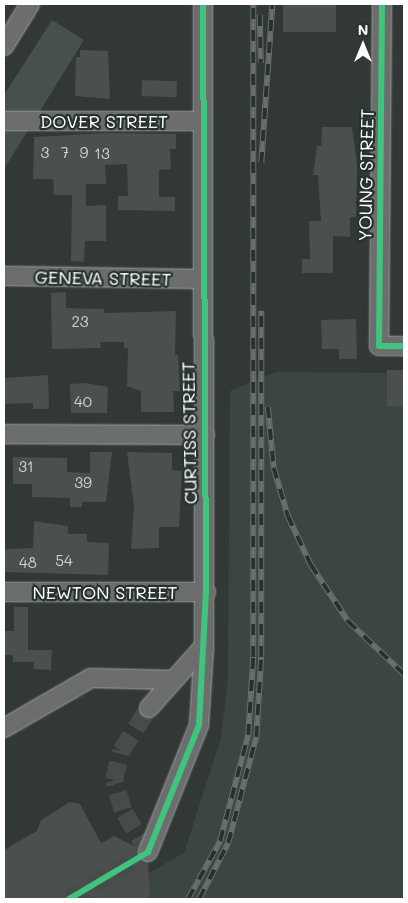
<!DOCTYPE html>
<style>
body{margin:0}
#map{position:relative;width:408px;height:903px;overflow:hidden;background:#323835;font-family:Mali,sans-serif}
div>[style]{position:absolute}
.built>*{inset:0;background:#3b4640}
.green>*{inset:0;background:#47504b}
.building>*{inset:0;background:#4b4f4d;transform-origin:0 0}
.minor-tunnel>*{height:18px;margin-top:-9px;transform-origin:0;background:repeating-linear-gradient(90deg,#464c49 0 18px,transparent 0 27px)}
.roads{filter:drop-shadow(0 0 1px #a3a5a4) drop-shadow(0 0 1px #a3a5a4)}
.minor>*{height:18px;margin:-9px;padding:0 9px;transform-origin:9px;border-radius:9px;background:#6b6e6d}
.rail>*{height:5.5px;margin-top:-2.75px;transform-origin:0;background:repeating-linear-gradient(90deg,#26332d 0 11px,#6a6e6c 0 22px);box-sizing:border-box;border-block:1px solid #6a6e6c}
.cycleway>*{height:6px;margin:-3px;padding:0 3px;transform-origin:3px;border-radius:3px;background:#40c37c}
span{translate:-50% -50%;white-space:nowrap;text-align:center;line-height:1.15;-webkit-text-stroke:4.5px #26332d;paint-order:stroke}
.number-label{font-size:15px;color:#d2d3d2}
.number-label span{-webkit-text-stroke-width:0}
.street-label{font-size:18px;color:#fff}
.frame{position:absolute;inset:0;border:5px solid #fff;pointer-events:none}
.north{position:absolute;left:338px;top:20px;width:50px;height:50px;-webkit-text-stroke:4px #26332d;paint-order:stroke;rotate:0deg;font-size:14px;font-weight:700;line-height:20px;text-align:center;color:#fff}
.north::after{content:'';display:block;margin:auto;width:18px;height:22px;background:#fff;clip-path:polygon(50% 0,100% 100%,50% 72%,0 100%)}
</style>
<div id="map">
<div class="built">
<i style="clip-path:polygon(276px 372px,404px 373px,404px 899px,102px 899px,184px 853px,221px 738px,228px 677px,230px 391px)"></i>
</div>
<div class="green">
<i style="clip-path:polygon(52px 20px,84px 40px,4px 169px,4px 95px)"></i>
</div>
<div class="building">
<i style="left:283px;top:4px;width:53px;height:28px"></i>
<i style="clip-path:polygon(80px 50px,108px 51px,110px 99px,75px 96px,76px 57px,80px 57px)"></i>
<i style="left:142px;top:80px;width:35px;height:16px;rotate:2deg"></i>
<i style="clip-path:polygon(322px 127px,352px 127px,357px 165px,356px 217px,350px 217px,350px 237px,333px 236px,333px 273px,302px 273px,302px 259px,310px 259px,309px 221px,321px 221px,318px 175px,313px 175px,317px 146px,321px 146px)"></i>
<i style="clip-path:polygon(109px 133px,176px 134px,176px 149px,170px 149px,171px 169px,159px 170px,159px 197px,175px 197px,175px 211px,118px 210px,118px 196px,128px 196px,127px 164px,105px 165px,106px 184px,86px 184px,86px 206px,106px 205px,106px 241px,85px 241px,84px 262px,71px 261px,72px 195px,54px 195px,53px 179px,33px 179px,34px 137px)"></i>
<i style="clip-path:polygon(66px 292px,66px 308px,104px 309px,104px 313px,176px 311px,175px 355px,178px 355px,180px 391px,173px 391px,174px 412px,141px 412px,141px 391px,127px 386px,128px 348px,124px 348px,124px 342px,100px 342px,101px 348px,52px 349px,51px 293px)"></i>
<i style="clip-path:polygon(356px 319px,357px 359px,339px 359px,339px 349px,322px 349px,321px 320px)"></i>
<i style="left:387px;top:370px;width:17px;height:36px"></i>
<i style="clip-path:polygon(48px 375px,49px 409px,33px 409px,33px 403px,4px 404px,4px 378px)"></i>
<i style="clip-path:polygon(86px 383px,108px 387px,107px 413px,71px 413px,70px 384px)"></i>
<i style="clip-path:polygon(90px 452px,112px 452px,106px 502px,82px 502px,82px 507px,70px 507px,70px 498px,32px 497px,32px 484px,13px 484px,13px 457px,67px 458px,67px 472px,90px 473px)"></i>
<i style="clip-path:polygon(127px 452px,172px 453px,172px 470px,182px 471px,179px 527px,159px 527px,159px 548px,131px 549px,134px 507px)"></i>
<i style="clip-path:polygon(34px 521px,68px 526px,68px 534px,87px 534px,87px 542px,109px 543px,108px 575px,4px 572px,4px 549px,33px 548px)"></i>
<i style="clip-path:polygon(14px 607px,28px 607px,28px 650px,52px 650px,51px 670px,34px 669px,34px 662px,13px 662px,13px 655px,4px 655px,4px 631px,14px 631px)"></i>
<i style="clip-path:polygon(70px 802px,80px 804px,101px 843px,114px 836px,138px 848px,139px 858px,148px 862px,150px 899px,4px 899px,4px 850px,37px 831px,41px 820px)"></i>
</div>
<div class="minor-tunnel">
<i style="left:69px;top:899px;width:92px;rotate:-30.7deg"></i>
<i style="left:148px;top:852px;width:49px;rotate:-120.8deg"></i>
<i style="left:123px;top:810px;width:31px;rotate:-107deg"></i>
<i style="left:114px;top:780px;width:30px;rotate:-76deg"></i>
<i style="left:121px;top:751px;width:51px;rotate:-56.9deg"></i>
</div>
<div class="roads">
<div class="minor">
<i style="left:382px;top:4px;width:342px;rotate:90.5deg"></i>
<i style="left:379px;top:346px;width:25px"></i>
<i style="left:4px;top:46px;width:49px;rotate:-58.2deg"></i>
<i style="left:4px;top:121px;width:199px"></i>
<i style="left:4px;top:276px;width:199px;rotate:0.9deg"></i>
<i style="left:4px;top:434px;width:201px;rotate:0.3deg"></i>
<i style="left:4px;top:592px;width:202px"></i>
<i style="left:149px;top:708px;width:83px;rotate:-48.4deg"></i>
<i style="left:4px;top:728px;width:100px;rotate:-29.9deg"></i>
<i style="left:91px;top:678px;width:83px;rotate:1.4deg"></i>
<i style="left:148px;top:852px;width:137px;rotate:-68.1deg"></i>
<i style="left:199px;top:725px;width:77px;rotate:-86.3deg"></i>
<i style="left:204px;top:648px;width:644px;rotate:-90.09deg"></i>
</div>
</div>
<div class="rail">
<i style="left:260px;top:15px;width:48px;rotate:88.8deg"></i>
<i style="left:261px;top:163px;width:159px;rotate:-86deg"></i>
<i style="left:268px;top:407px;width:61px;rotate:84.4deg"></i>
<i style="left:274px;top:468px;width:50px;rotate:73.7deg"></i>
<i style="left:288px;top:516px;width:54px;rotate:64.9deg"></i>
<i style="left:311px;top:565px;width:67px;rotate:56.5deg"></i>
<i style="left:348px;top:621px;width:77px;rotate:43.4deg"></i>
<i style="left:188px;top:899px;width:66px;rotate:-61.1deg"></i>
<i style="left:220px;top:841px;width:110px;rotate:-75.2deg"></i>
<i style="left:248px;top:735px;width:78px;rotate:-86.3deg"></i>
<i style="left:253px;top:657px;width:653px;rotate:-90deg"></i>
<i style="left:199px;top:899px;width:63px;rotate:-62.6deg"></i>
<i style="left:228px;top:843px;width:110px;rotate:-75.2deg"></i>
<i style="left:256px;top:737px;width:80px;rotate:-86.4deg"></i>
<i style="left:261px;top:657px;width:346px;rotate:-90deg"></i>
</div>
<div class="cycleway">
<i style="left:382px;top:4px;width:342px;rotate:90.5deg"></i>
<i style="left:379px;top:346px;width:25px"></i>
<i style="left:69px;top:899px;width:92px;rotate:-30.7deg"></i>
<i style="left:148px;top:852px;width:137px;rotate:-68.1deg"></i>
<i style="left:199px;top:725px;width:133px;rotate:-87deg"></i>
<i style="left:206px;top:592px;width:588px;rotate:-90.29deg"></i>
</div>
<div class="number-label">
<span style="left:45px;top:153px">3</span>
<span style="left:65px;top:153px">7</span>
<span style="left:84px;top:153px">9</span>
<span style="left:102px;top:154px">13</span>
<span style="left:80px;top:322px">23</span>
<span style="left:83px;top:402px">40</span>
<span style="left:26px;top:467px">31</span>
<span style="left:83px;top:483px">39</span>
<span style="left:64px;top:561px">54</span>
<span style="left:28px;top:563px">48</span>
</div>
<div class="street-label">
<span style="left:104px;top:121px">DOVER STREET</span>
<span style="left:366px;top:175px;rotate:-89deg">YOUNG STREET</span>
<span style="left:103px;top:278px;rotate:1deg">GENEVA STREET</span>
<span style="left:189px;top:433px;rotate:-91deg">CURTISS STREET</span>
<span style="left:105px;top:592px">NEWTON STREET</span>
</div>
<div class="frame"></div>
<div class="north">N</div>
</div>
